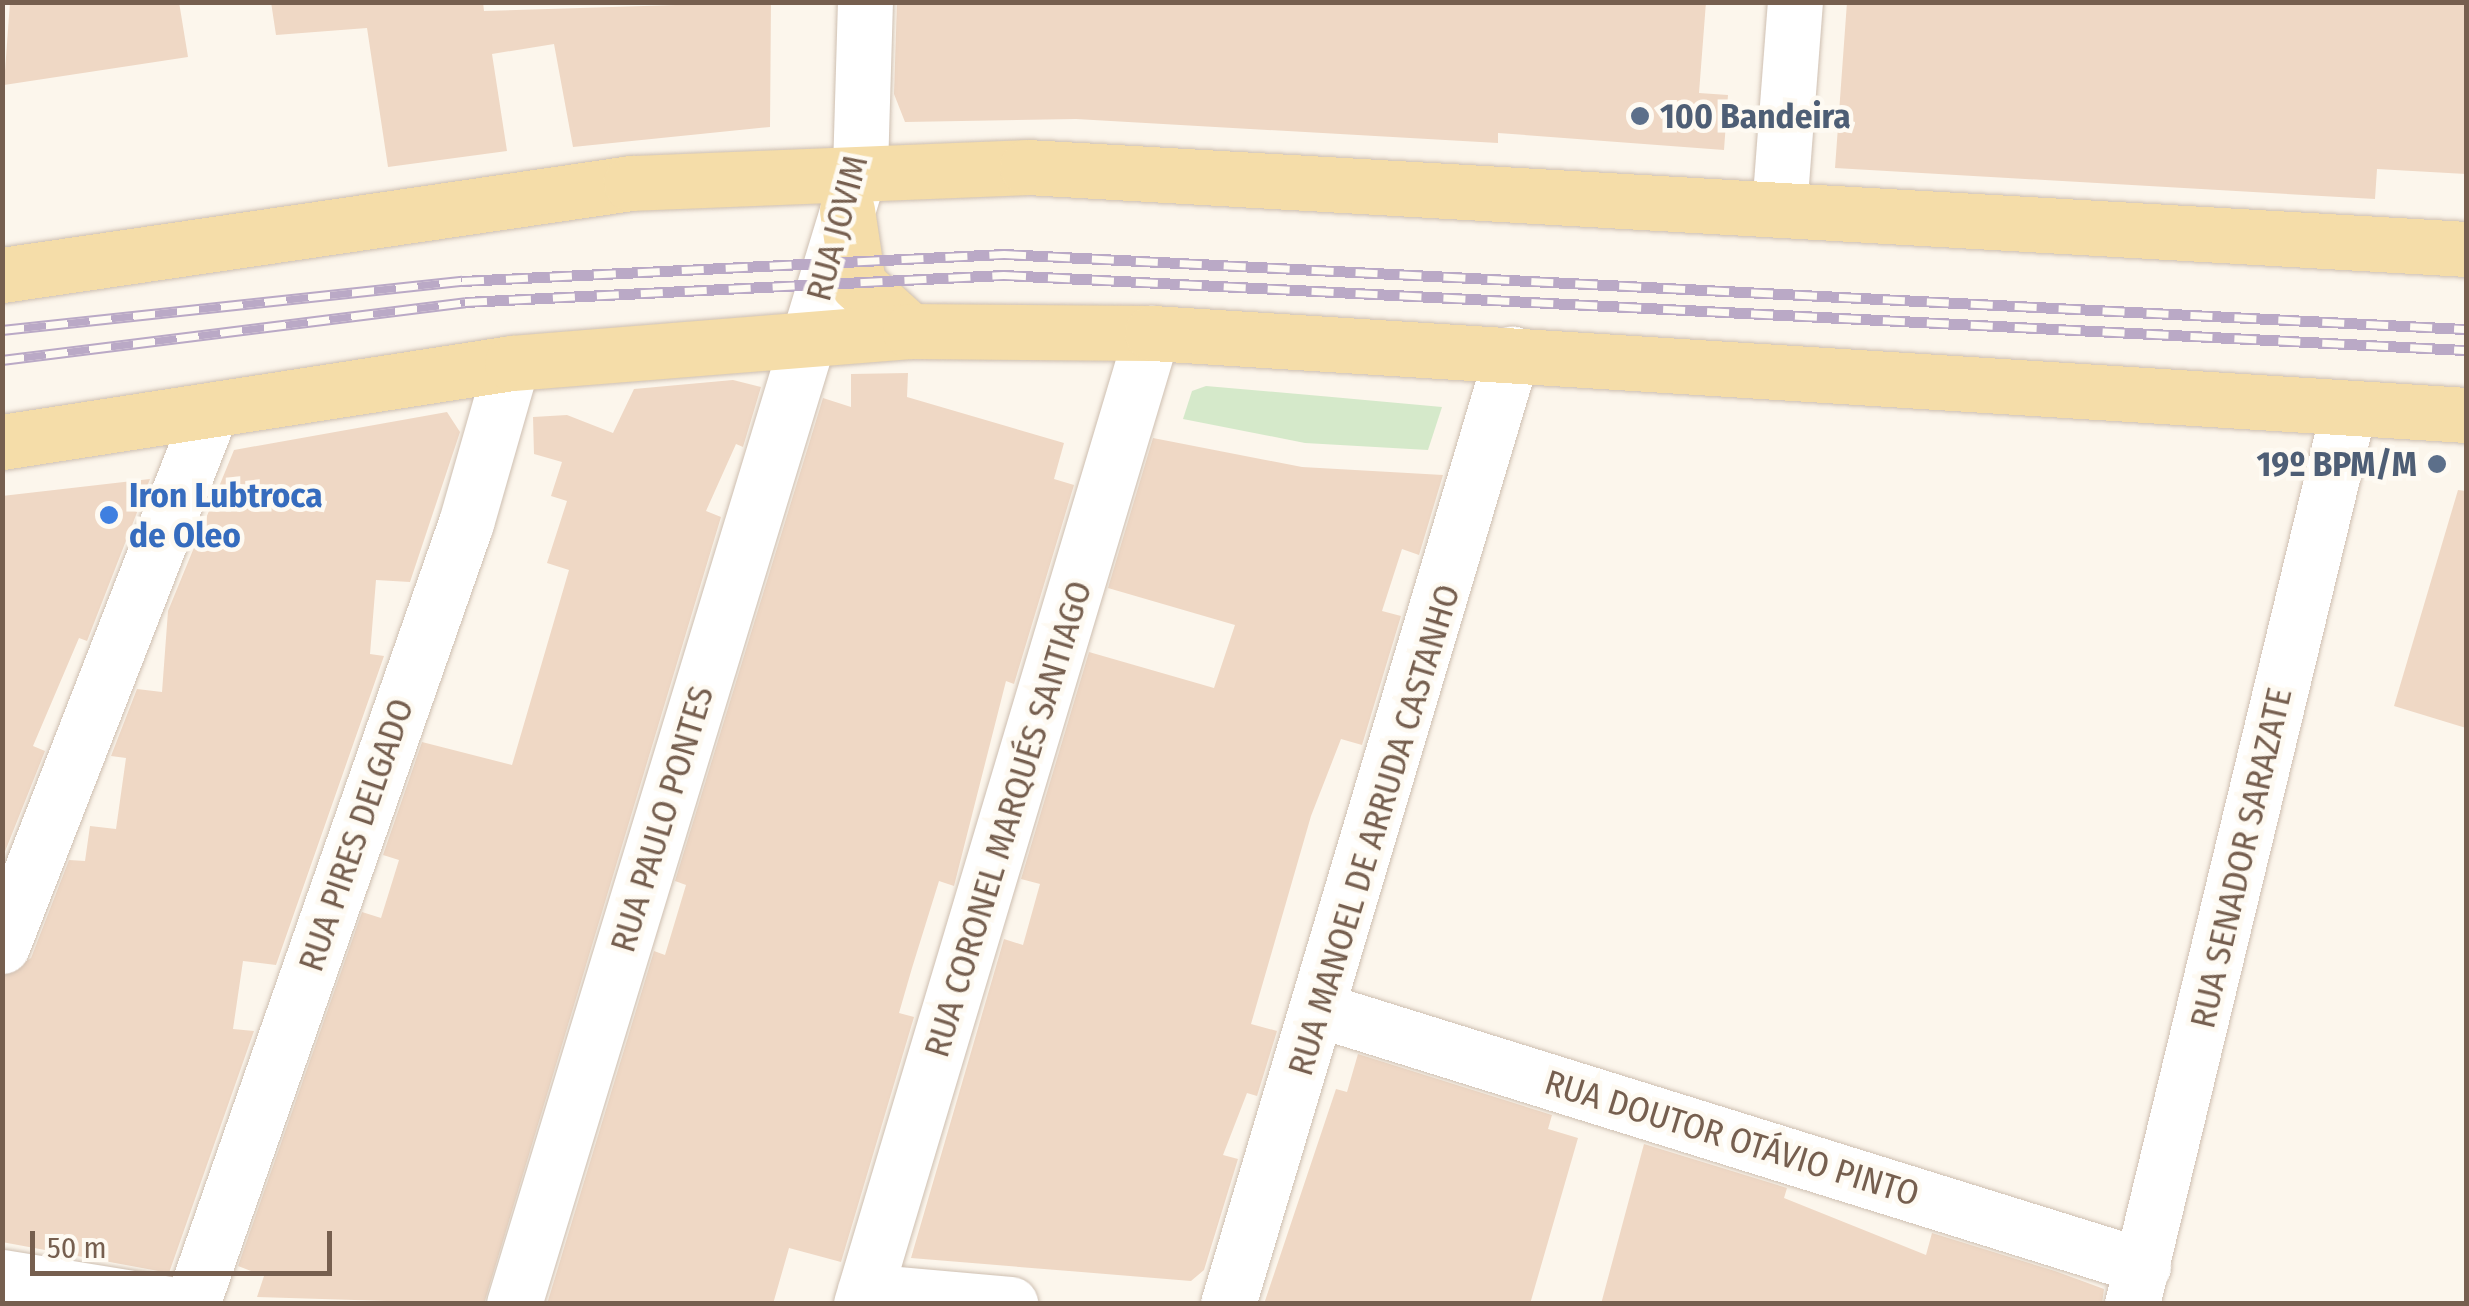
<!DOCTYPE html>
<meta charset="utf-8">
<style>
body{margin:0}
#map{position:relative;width:2469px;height:1306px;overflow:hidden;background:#fcf6ec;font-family:"Fira Sans Condensed",sans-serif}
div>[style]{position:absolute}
.green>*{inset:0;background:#d5e9ca}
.building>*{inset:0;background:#efd8c5}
.roads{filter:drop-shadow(0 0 2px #cebfb1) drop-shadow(0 0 2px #cebfb1)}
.minor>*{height:55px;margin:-27.5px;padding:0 27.5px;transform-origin:27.5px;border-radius:27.5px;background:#fff}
.major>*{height:55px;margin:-27.5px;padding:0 27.5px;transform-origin:27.5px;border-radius:27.5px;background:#f5dda9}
.rail>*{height:11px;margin-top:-5.5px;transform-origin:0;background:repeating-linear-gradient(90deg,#fefaf2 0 22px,#baa9c6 0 44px);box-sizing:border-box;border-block:2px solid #baa9c6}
.dots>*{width:28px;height:28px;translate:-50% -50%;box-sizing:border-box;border:5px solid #fefaf2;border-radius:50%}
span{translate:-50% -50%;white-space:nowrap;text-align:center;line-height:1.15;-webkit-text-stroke:9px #fefaf2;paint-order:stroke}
.service-label{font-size:35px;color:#4e5e75;font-weight:700}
.left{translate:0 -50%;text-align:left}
.right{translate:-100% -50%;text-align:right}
.street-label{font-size:35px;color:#765f4f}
.shop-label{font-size:35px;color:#366cbe;font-weight:700}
.frame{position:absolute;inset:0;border:5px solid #765f4f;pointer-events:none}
.scale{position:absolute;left:30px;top:1231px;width:302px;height:45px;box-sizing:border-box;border:5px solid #765f4f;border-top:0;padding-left:12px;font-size:30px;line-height:35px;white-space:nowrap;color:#765f4f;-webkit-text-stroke:8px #fefaf2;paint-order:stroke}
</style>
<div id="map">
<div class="green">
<i style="clip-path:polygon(1206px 386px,1332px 397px,1442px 407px,1428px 450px,1305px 443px,1183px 419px,1192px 391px)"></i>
</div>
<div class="building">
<i style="clip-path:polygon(10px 2px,179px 2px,188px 57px,4px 85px)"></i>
<i style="clip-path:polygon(271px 2px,483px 2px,484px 11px,771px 2px,770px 127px,573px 147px,554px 44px,492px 54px,507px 151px,388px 167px,367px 28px,276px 35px)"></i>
<i style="clip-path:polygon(897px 2px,1706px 2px,1699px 93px,1728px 95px,1724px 150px,1498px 133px,1498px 143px,1076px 119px,905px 122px,894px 94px)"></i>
<i style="clip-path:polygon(1847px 2px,2466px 2px,2466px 174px,2377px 169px,2375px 199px,1835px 168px)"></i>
<i style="clip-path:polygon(908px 373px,907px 397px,1064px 443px,1054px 479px,1074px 485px,1014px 684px,1006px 681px,954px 886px,939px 881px,912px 968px,899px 1013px,914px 1017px,841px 1262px,789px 1248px,773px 1304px,547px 1304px,654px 951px,665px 955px,686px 885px,675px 881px,823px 398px,851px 407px,851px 374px)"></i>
<i style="clip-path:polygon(733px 380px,761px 387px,743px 447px,736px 444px,706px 511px,721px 517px,484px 1304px,257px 1297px,264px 1276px,238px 1266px,362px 912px,381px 918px,399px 860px,383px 855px,422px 742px,512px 765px,569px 570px,547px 563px,567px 501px,551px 496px,562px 462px,534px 454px,533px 417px,567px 415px,613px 433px,634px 389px)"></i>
<i style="clip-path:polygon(447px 412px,460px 432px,410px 582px,376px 580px,370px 654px,384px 656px,276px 965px,243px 961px,233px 1029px,254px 1031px,169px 1273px,2px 1242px,2px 977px,31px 958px,69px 860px,85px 861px,90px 826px,116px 829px,126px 758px,111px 756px,137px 689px,162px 692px,168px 611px,234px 450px)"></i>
<i style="clip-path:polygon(1153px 438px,1302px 467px,1443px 475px,1419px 555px,1402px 549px,1382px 611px,1401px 616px,1362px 745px,1341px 739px,1311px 816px,1251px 1024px,1277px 1031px,1257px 1096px,1247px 1093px,1223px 1155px,1238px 1159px,1204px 1270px,1191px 1281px,911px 1258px,1004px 939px,1023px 945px,1040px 884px,1021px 879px,1089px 652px,1214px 688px,1235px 625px,1108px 588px)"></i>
<i style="clip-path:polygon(150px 479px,87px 641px,79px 638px,33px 746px,45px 751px,2px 859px,2px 496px)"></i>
<i style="clip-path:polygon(2458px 490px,2466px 491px,2466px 728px,2394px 706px)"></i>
<i style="clip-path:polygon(1358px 1054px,1552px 1115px,1548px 1129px,1578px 1138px,1530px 1304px,1264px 1304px,1336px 1089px,1347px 1092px)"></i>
<i style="clip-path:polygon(1644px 1144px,1787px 1188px,1784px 1198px,1926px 1255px,1932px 1233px,2055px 1271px,2104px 1289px,2102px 1304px,1601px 1304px)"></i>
</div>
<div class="roads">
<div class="minor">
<i style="left:1779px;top:209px;width:208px;rotate:-85.6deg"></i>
<i style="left:2px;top:946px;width:575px;rotate:-68.7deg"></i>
<i style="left:1320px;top:1010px;width:862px;rotate:17.28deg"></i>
<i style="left:2px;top:1277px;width:168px;rotate:9.2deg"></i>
<i style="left:865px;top:1291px;width:146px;rotate:5.1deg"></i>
<i style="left:192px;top:1304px;width:828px;rotate:-70.67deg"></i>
<i style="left:466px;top:523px;width:166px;rotate:-74deg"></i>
<i style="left:514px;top:1304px;width:1187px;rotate:-73.05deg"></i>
<i style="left:860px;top:169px;width:167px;rotate:-88.3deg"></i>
<i style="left:861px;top:1304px;width:1014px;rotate:-73.32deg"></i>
<i style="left:1228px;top:1304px;width:992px;rotate:-73.36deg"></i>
<i style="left:2132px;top:1304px;width:919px;rotate:-76.4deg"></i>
</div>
<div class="major">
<i style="left:847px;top:210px;width:75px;rotate:81.5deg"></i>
<i style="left:858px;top:284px;width:70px;rotate:42.1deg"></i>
<i style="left:2px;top:275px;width:636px;rotate:-8.32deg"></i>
<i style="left:631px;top:183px;width:396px;rotate:-2.3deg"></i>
<i style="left:1027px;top:167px;width:1441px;rotate:3.26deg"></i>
<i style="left:2px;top:442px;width:516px;rotate:-8.81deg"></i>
<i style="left:512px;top:363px;width:399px;rotate:-4.6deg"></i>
<i style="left:910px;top:331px;width:242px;rotate:0.5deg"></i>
<i style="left:1152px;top:333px;width:1317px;rotate:3.57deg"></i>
</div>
</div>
<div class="rail">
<i style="left:2px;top:330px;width:463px;rotate:-6.1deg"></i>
<i style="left:462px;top:281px;width:543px;rotate:-2.85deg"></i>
<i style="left:1004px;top:254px;width:1464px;rotate:2.94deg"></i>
<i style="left:2px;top:360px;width:467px;rotate:-7.1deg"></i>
<i style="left:465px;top:302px;width:540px;rotate:-2.87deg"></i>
<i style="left:1004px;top:275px;width:1464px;rotate:2.94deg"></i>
</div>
<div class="dots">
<i style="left:1640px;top:116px;background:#5c6f8a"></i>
<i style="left:2437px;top:464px;background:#5c6f8a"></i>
<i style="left:109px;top:515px;background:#3f7fe0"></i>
</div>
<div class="service-label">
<span class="left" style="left:1660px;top:116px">100 Bandeira</span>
<span class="right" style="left:2417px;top:464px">19º BPM/M</span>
</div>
<div class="street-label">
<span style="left:837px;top:228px;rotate:-75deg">RUA JOVIM</span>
<span style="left:662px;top:819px;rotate:-73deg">RUA PAULO PONTES</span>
<span style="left:1008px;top:819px;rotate:-73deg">RUA CORONEL MARQUÉS SANTIAGO</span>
<span style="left:1374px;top:830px;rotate:-73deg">RUA MANOEL DE ARRUDA CASTANHO</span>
<span style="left:356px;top:835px;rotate:-71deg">RUA PIRES DELGADO</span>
<span style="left:2241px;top:858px;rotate:-77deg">RUA SENADOR SARAZATE</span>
<span style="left:1732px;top:1138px;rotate:17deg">RUA DOUTOR OTÁVIO PINTO</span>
</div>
<div class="shop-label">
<span class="left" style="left:129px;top:515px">Iron Lubtroca<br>de Oleo</span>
</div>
<div class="frame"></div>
<div class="scale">50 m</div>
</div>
